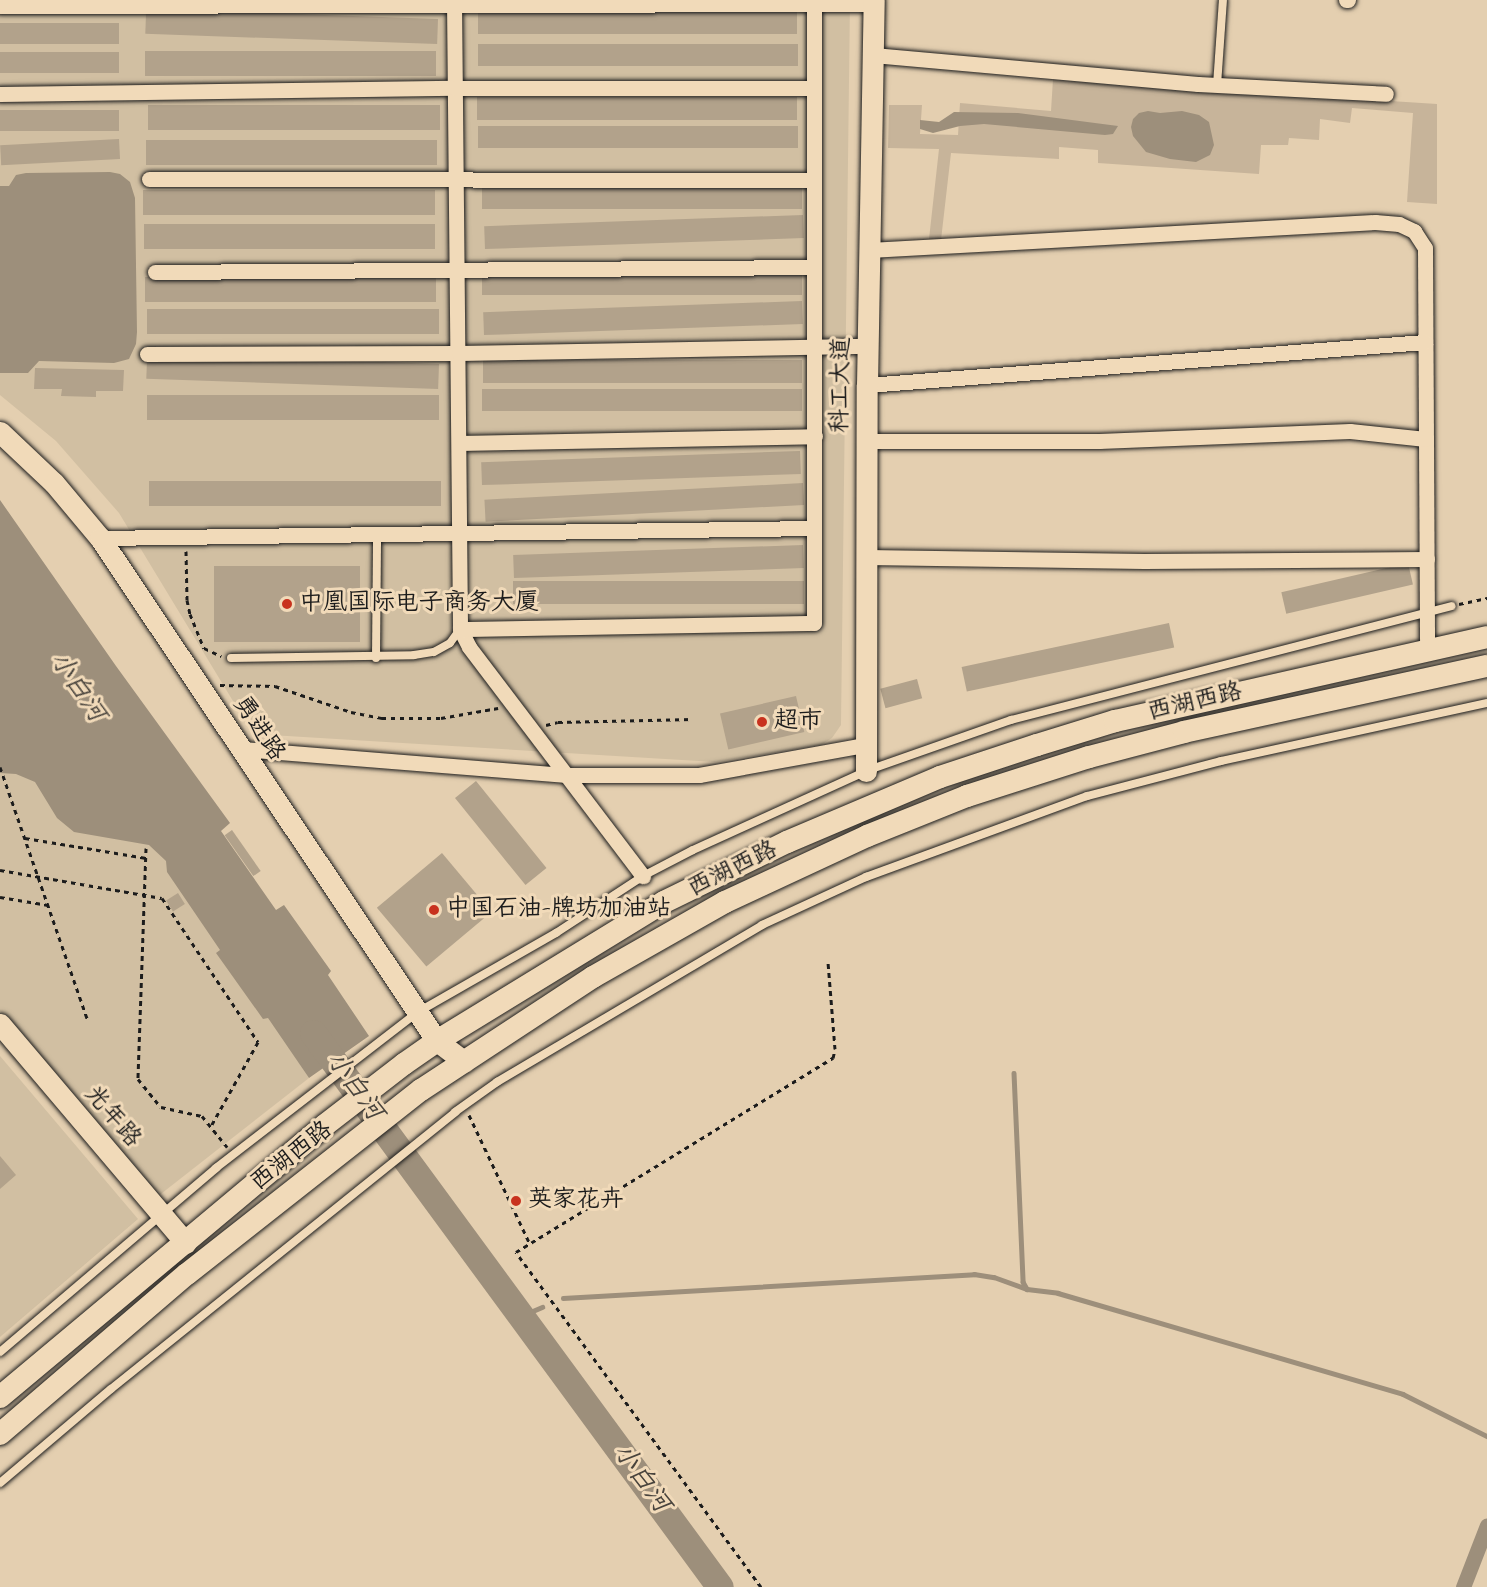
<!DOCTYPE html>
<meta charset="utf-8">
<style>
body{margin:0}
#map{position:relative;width:1487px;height:1587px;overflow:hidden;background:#e4cfb0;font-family:"Indie Flower","LXGW WenKai TC",sans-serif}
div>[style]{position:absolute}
.built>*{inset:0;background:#d1bfa2}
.green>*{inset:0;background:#c7b49a}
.water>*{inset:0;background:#9d8f7b}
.stream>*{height:4.5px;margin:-2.25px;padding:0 2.25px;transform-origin:2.25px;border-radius:2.25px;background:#9d8f7b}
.canal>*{height:15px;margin:-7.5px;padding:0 7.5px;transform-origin:7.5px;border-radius:7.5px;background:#9d8f7b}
.river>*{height:27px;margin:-13.5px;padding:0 13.5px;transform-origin:13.5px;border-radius:13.5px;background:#9d8f7b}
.building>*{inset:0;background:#b2a28b;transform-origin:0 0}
.path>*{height:3px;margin-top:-1.5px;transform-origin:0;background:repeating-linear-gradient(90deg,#1c1c1c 0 4.5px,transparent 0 9px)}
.roads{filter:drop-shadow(0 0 2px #1c1c1c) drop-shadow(0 0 2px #1c1c1c)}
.lane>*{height:8px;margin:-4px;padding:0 4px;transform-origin:4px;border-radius:4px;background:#f1dab9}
.street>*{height:15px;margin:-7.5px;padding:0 7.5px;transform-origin:7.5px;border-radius:7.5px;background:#f1dab9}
.secondary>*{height:21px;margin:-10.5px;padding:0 10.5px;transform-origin:10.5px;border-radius:10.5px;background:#f1dab9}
.primary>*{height:22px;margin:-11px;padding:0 11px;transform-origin:11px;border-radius:11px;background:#f1dab9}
.dots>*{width:16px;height:16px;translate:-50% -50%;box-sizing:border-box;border:3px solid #f1dab9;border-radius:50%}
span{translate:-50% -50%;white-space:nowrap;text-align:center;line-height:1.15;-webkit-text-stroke:6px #f1dab9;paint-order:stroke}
.street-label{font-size:24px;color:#1c1c1c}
.poi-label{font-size:24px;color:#1c1c1c}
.left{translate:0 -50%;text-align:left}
.water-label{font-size:26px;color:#49443d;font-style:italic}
</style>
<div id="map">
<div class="built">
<i style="clip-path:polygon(0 0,850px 0,841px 725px,832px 738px,821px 745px,715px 762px,253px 734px,119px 513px,56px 441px,0 395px)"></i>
<i style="clip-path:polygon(0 605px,309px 1078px,157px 1197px,0 1011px)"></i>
<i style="clip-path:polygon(0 1056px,138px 1219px,0 1337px)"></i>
</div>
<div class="green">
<i style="clip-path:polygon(1053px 79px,1437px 104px,1437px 204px,1407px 202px,1413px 113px,1352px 108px,1350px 123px,1320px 119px,1319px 140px,1289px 138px,1288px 145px,1261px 145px,1259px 174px,1098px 163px,1098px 150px,1059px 147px,1059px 159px,951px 153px,941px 240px,929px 239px,939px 149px,888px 148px,889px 105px,922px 105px,920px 134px,958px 135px,960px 103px,1051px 111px)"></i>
</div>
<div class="water">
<i style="clip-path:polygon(1148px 111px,1160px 113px,1182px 111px,1199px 115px,1209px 122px,1214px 145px,1210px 155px,1196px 162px,1170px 159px,1146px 152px,1133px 136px,1131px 127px,1133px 119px,1139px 113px)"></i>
<i style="clip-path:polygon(954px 112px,1018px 113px,1118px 126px,1113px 134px,1105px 135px,984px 124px,960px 126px,933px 133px,920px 129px,920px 120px,939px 122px)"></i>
<i style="clip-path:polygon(110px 172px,120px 174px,130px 182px,135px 198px,137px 332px,136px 344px,129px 359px,114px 363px,39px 361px,28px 373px,0 373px,0 186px,9px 186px,16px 175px,26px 173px)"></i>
<i style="clip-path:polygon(0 500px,116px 666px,230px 823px,221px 831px,276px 910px,284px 905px,331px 971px,328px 975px,369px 1036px,309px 1078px,268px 1018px,263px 1019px,216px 953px,220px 950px,167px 872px,166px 861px,149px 845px,74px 832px,57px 818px,35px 782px,16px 774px,0 773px)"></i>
</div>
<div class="stream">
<i style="left:1014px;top:1073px;width:209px;rotate:87.5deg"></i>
<i style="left:1023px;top:1282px;width:8px;rotate:60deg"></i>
<i style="left:1027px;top:1289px;width:31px;rotate:7deg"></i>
<i style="left:1058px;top:1293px;width:359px;rotate:16.3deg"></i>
<i style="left:1403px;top:1394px;width:94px;rotate:26.6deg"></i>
<i style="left:563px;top:1298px;width:412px;rotate:-3.3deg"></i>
<i style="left:974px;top:1274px;width:20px;rotate:9deg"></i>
<i style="left:994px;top:1277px;width:35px;rotate:20deg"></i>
<i style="left:521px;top:1316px;width:23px;rotate:-23deg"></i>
</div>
<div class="canal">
<i style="left:1463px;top:1587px;width:66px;rotate:-68.8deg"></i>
</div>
<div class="river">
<i style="left:313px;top:1033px;width:687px;rotate:53.7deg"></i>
</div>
<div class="building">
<i style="left:797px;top:11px;width:23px;height:319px;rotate:90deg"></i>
<i style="left:438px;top:19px;width:25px;height:292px;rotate:92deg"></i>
<i style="left:119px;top:23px;width:21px;height:119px;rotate:90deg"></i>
<i style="left:798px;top:44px;width:22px;height:320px;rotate:90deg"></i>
<i style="left:436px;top:51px;width:25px;height:291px;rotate:90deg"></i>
<i style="left:119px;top:52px;width:21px;height:119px;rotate:90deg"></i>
<i style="left:797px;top:97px;width:23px;height:320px;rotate:90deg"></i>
<i style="left:440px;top:105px;width:25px;height:292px;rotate:90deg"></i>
<i style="left:119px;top:110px;width:21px;height:119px;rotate:90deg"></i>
<i style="left:798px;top:126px;width:22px;height:320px;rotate:90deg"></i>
<i style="left:119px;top:139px;width:20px;height:119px;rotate:87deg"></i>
<i style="left:437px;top:140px;width:25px;height:291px;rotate:90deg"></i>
<i style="left:802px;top:187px;width:22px;height:320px;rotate:90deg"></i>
<i style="left:143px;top:190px;width:292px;height:25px"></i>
<i style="left:803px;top:215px;width:23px;height:319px;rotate:88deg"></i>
<i style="left:435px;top:224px;width:25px;height:291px;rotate:90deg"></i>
<i style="left:802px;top:273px;width:22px;height:320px;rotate:90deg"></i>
<i style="left:436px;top:277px;width:25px;height:291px;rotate:90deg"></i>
<i style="left:802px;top:301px;width:23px;height:319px;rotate:88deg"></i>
<i style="left:439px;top:309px;width:25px;height:292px;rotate:90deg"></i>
<i style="left:802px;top:360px;width:23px;height:319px;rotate:90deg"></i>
<i style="left:439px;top:364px;width:25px;height:292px;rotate:92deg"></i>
<i style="clip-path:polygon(35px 368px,124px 370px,123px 391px,96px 391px,96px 397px,61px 396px,62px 389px,34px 389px)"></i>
<i style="left:802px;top:389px;width:22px;height:320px;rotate:90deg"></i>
<i style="left:439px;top:395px;width:25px;height:292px;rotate:90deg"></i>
<i style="left:800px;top:451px;width:23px;height:319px;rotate:88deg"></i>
<i style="left:149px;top:481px;width:292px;height:25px"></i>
<i style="left:803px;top:483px;width:22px;height:319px;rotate:87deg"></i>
<i style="left:803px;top:545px;width:23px;height:290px;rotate:88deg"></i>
<i style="left:1408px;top:563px;width:22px;height:130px;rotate:77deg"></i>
<i style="left:214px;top:566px;width:146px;height:76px"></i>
<i style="left:804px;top:581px;width:23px;height:291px;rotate:90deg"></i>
<i style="left:1169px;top:623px;width:25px;height:212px;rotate:78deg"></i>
<i style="left:917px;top:679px;width:20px;height:38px;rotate:75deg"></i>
<i style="left:796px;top:696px;width:37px;height:78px;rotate:77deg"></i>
<i style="left:476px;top:781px;width:112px;height:27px;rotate:51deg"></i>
<i style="left:232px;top:830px;width:50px;height:9px;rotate:55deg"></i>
<i style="left:442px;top:853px;width:77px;height:85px;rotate:50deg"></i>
<i style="left:178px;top:893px;width:13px;height:14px;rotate:58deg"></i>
<i style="clip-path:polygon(0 1156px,16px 1175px,0 1189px)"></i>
</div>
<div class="path">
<i style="left:186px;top:551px;width:49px;rotate:88.8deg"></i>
<i style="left:187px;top:600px;width:14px;rotate:78deg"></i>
<i style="left:190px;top:614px;width:37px;rotate:68deg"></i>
<i style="left:204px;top:648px;width:19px;rotate:25deg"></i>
<i style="left:1459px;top:604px;width:29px;rotate:-12deg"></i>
<i style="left:220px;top:685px;width:55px;rotate:1deg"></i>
<i style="left:275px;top:686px;width:80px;rotate:18.9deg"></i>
<i style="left:351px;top:712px;width:32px;rotate:11deg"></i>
<i style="left:382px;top:718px;width:59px"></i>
<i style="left:441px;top:718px;width:58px;rotate:-10deg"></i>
<i style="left:546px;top:725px;width:12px;rotate:-14deg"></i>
<i style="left:558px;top:722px;width:135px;rotate:-1.3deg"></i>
<i style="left:0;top:767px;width:266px;rotate:70.9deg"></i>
<i style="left:25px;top:838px;width:123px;rotate:9.4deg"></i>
<i style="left:146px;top:848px;width:231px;rotate:92deg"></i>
<i style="left:138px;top:1079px;width:36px;rotate:51deg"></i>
<i style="left:161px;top:1107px;width:42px;rotate:12.4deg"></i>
<i style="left:202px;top:1116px;width:40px;rotate:51deg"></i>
<i style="left:0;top:870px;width:164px;rotate:9.8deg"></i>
<i style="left:162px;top:898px;width:173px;rotate:56.3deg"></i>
<i style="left:258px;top:1042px;width:96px;rotate:119.2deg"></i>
<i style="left:0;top:897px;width:49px;rotate:9.5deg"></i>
<i style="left:469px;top:1115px;width:143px;rotate:64.7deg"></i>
<i style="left:761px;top:1587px;width:415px;rotate:-126.2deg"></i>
<i style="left:516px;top:1252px;width:372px;rotate:-31.5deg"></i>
<i style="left:833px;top:1058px;width:9px;rotate:-77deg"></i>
<i style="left:835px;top:1049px;width:87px;rotate:-94.6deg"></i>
</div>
<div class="roads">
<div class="lane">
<i style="left:1217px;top:85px;width:85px;rotate:-86deg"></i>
<i style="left:231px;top:658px;width:183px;rotate:-0.9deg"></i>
<i style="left:414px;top:655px;width:20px;rotate:-9deg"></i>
<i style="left:434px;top:652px;width:18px;rotate:-29deg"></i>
<i style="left:450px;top:643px;width:17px;rotate:-54deg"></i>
<i style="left:376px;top:658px;width:124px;rotate:-89.5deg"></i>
<i style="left:0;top:1352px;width:284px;rotate:-40.4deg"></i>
<i style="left:216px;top:1168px;width:255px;rotate:-37.7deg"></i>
<i style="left:418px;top:1012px;width:159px;rotate:-29.8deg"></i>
<i style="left:556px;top:933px;width:104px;rotate:-33.2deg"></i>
<i style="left:643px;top:876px;width:56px;rotate:-27.5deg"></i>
<i style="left:693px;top:850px;width:190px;rotate:-24.5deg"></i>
<i style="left:866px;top:771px;width:154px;rotate:-19.4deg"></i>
<i style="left:1011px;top:720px;width:455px;rotate:-14.5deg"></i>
<i style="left:0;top:1483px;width:145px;rotate:-40.3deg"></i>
<i style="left:111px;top:1389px;width:442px;rotate:-38.8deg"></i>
<i style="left:455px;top:1112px;width:52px;rotate:-35.5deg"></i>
<i style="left:497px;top:1082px;width:308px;rotate:-30.6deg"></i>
<i style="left:762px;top:925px;width:115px;rotate:-24.8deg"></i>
<i style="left:866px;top:877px;width:235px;rotate:-20.1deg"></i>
<i style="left:1087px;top:796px;width:138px;rotate:-14.6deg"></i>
<i style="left:1221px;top:761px;width:272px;rotate:-12.3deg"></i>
</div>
<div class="street">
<i style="left:454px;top:0;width:629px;rotate:89.45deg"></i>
<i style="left:460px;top:629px;width:20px;rotate:63deg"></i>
<i style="left:469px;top:647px;width:288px;rotate:52.8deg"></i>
<i style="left:1346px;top:0;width:2px"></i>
<i style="left:0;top:6px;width:874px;rotate:-0.13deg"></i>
<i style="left:873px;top:55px;width:326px;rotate:5.1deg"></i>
<i style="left:1198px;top:84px;width:188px;rotate:3deg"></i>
<i style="left:0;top:94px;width:455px;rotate:-0.8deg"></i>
<i style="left:455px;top:88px;width:358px"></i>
<i style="left:149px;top:179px;width:665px;rotate:0.09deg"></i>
<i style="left:869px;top:250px;width:507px;rotate:-3.17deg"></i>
<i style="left:1375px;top:222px;width:24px;rotate:5deg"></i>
<i style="left:1399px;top:224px;width:17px;rotate:25deg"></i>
<i style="left:1414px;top:231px;width:20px;rotate:57deg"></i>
<i style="left:1425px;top:248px;width:402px;rotate:89.7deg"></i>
<i style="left:155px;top:272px;width:659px;rotate:-0.43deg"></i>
<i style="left:147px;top:354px;width:312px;rotate:-0.2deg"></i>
<i style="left:459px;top:353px;width:409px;rotate:-1deg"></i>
<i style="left:867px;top:385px;width:560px;rotate:-4.41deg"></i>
<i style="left:866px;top:441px;width:233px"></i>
<i style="left:1099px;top:441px;width:251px;rotate:-2.3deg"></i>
<i style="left:1350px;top:431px;width:76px;rotate:6deg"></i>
<i style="left:459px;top:443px;width:356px;rotate:-1.1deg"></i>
<i style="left:100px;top:538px;width:714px;rotate:-0.8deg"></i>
<i style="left:866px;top:557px;width:278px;rotate:0.8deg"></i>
<i style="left:1144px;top:561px;width:283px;rotate:-0.4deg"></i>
<i style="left:460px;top:629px;width:354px;rotate:-1deg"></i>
<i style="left:814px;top:623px;width:623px;rotate:-90deg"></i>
<i style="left:242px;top:749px;width:326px;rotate:4.6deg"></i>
<i style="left:567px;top:775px;width:132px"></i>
<i style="left:699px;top:775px;width:163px;rotate:-10.3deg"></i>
</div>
<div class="secondary">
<i style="left:0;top:432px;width:74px;rotate:43.4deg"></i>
<i style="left:54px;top:483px;width:72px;rotate:50.1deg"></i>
<i style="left:100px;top:538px;width:605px;rotate:56.18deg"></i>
<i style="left:437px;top:1041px;width:34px;rotate:37deg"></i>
<i style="left:866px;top:771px;width:386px;rotate:-89.9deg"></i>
<i style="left:867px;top:385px;width:385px;rotate:-89deg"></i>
<i style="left:0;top:1024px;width:287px;rotate:49.7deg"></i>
</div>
<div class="primary">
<i style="left:0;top:1397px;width:424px;rotate:-39.9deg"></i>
<i style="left:325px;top:1125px;width:100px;rotate:-37.7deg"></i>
<i style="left:404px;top:1064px;width:40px;rotate:-34.9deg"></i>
<i style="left:437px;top:1041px;width:266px;rotate:-31.5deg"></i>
<i style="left:664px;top:902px;width:137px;rotate:-26deg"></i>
<i style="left:787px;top:842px;width:166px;rotate:-23deg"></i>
<i style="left:940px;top:777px;width:102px;rotate:-18.3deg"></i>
<i style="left:1037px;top:745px;width:82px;rotate:-17.1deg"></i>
<i style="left:1115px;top:721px;width:381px;rotate:-12.7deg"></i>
<i style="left:0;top:1434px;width:246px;rotate:-40.6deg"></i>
<i style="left:187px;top:1274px;width:298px;rotate:-38.2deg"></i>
<i style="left:421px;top:1090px;width:206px;rotate:-33.3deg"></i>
<i style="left:593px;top:977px;width:152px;rotate:-29.6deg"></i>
<i style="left:725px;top:902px;width:157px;rotate:-24.9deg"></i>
<i style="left:867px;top:836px;width:108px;rotate:-21.8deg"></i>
<i style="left:967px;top:796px;width:128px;rotate:-17.7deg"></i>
<i style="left:1089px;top:757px;width:98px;rotate:-14.7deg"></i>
<i style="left:1184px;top:732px;width:310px;rotate:-12.3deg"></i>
</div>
</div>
<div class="dots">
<i style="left:287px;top:604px;background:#c8321e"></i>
<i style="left:762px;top:722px;background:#c8321e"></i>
<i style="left:434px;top:910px;background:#c8321e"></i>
<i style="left:516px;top:1201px;background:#c8321e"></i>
</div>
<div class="street-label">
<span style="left:842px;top:385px;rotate:-89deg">科工大道</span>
<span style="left:1195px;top:703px;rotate:-13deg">西湖西路</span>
<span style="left:258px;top:729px;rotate:56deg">勇进路</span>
<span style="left:733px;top:870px;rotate:-26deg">西湖西路</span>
<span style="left:112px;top:1117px;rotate:50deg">光年路</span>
<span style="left:292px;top:1157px;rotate:-38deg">西湖西路</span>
</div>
<div class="poi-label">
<span class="left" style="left:299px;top:604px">中凰国际电子商务大厦</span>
<span class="left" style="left:774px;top:722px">超市</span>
<span class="left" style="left:446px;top:910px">中国石油-牌坊加油站</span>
<span class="left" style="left:528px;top:1201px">英家花卉</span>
</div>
<div class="water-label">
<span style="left:76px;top:688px;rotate:56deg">小白河</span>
<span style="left:353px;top:1087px;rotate:54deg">小白河</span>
<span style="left:640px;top:1479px;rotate:54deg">小白河</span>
</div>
</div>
